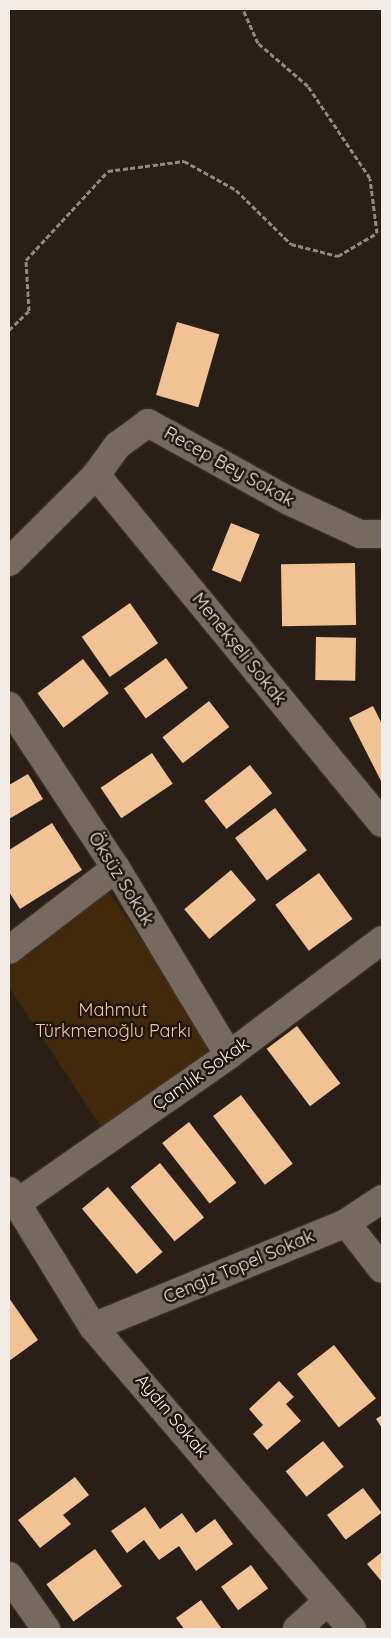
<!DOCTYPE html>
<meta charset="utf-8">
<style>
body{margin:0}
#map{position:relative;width:391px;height:1638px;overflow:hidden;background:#291f16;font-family:Quicksand,sans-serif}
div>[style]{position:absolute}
.green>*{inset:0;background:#43290b}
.building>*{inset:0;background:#f1c294;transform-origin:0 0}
.path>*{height:3px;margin-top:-1.5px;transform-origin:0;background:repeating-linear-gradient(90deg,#918981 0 5px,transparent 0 7.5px)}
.roads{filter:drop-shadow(0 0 1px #443b35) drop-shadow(0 0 1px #443b35)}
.street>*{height:28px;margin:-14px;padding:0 14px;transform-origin:14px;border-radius:14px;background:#766a5e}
span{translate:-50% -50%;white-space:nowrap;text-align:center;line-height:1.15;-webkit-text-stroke:5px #1f160d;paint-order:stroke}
.street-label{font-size:18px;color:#f3ece6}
.park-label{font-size:18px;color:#fac693}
.frame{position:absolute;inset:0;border:10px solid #f3ece6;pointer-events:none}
</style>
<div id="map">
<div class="green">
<i style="clip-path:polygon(105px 886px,214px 1048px,103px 1130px,9px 987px,9px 959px)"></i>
</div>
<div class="building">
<i style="left:177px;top:322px;width:44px;height:76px;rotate:16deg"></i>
<i style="left:231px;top:523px;width:31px;height:51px;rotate:22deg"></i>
<i style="left:355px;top:563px;width:62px;height:74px;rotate:89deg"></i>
<i style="left:130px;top:603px;width:49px;height:59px;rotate:55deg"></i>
<i style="left:316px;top:637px;width:40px;height:43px;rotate:1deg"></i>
<i style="left:166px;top:658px;width:37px;height:52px;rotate:54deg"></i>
<i style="left:83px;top:659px;width:43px;height:57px;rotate:53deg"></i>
<i style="left:209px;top:701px;width:33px;height:59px;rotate:52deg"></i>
<i style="clip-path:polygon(373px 706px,382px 724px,382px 783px,349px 718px)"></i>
<i style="left:152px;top:753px;width:37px;height:62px;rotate:56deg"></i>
<i style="left:250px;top:765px;width:36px;height:58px;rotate:52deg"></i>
<i style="clip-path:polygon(28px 774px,43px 799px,9px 819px,9px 785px)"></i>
<i style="left:275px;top:808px;width:53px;height:50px;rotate:53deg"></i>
<i style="clip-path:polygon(52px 823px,82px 870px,20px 909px,9px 892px,9px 850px)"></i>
<i style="left:231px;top:870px;width:39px;height:61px;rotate:50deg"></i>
<i style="left:319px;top:873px;width:57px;height:54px;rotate:54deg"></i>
<i style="left:297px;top:1026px;width:72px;height:38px;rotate:53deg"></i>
<i style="left:241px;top:1095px;width:86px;height:35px;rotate:53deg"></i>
<i style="left:189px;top:1122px;width:77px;height:34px;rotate:52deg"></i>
<i style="left:160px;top:1163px;width:70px;height:38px;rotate:51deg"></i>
<i style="left:108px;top:1187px;width:85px;height:34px;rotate:50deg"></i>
<i style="clip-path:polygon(9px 1298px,38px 1340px,9px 1361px)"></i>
<i style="left:334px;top:1345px;width:68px;height:47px;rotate:52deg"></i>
<i style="clip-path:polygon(279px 1381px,294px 1397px,286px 1404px,301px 1421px,267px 1450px,253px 1434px,263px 1425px,249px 1409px)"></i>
<i style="clip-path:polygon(382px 1415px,382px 1428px,376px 1419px)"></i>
<i style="left:323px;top:1441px;width:33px;height:48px;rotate:51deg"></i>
<i style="clip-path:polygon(75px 1477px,89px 1495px,63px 1515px,71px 1524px,40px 1548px,18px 1520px)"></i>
<i style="left:363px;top:1488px;width:31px;height:45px;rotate:53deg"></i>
<i style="clip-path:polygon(145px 1507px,160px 1529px,182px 1513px,196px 1533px,215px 1519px,233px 1544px,196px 1571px,179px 1546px,159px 1560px,144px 1540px,127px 1553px,111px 1531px)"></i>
<i style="left:95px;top:1549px;width:46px;height:60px;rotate:54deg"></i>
<i style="clip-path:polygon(382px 1552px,382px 1582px,367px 1564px)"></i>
<i style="left:251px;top:1565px;width:29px;height:37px;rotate:54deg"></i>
<i style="clip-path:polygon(201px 1600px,222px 1629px,184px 1629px,176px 1618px)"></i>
</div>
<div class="path">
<i style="left:9px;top:330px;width:28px;rotate:-44deg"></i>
<i style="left:29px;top:311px;width:51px;rotate:-93.4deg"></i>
<i style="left:26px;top:260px;width:121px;rotate:-47.3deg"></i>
<i style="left:108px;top:171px;width:77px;rotate:-7.5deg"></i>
<i style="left:184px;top:161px;width:60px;rotate:29.1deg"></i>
<i style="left:236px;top:190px;width:77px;rotate:44.5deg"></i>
<i style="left:291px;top:244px;width:49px;rotate:14.3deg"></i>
<i style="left:338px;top:256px;width:45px;rotate:-30.5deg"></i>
<i style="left:377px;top:233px;width:55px;rotate:-97.3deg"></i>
<i style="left:370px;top:178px;width:111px;rotate:-124deg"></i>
<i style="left:308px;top:86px;width:66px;rotate:-139.3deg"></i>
<i style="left:258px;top:43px;width:37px;rotate:-114deg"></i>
</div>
<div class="roads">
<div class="street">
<i style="left:96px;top:475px;width:450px;rotate:50.6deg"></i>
<i style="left:9px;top:562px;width:123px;rotate:-45deg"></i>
<i style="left:96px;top:475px;width:37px;rotate:-54deg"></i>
<i style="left:118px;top:445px;width:37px;rotate:-36deg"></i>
<i style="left:148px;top:423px;width:161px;rotate:29deg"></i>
<i style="left:289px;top:501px;width:78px;rotate:24.9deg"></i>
<i style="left:360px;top:534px;width:22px"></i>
<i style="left:9px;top:706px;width:194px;rotate:56.6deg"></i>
<i style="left:116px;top:868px;width:218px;rotate:58.9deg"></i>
<i style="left:9px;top:950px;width:135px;rotate:-37.5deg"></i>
<i style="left:9px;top:1191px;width:160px;rotate:58.3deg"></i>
<i style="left:93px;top:1327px;width:398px;rotate:49.4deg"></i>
<i style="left:17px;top:1203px;width:259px;rotate:-34.9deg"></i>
<i style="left:229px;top:1055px;width:191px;rotate:-36.9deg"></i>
<i style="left:346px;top:1223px;width:58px;rotate:52deg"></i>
<i style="left:93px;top:1327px;width:274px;rotate:-22.3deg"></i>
<i style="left:346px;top:1223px;width:43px;rotate:-33.7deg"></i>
<i style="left:9px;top:1576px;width:65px;rotate:55.1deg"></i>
<i style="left:297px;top:1629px;width:42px;rotate:-42.1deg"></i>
</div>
</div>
<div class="street-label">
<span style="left:229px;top:467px;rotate:29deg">Recep Bey Sokak</span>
<span style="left:239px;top:649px;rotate:51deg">Menekşeli Sokak</span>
<span style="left:121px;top:879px;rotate:58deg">Öksüz Sokak</span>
<span style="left:201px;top:1074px;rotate:-35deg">Çamlık Sokak</span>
<span style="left:239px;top:1267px;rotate:-23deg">Cengiz Topel Sokak</span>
<span style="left:172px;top:1416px;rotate:50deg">Aydın Sokak</span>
</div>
<div class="park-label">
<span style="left:113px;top:1021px">Mahmut<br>Türkmenoğlu Parkı</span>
</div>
<div class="frame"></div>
</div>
